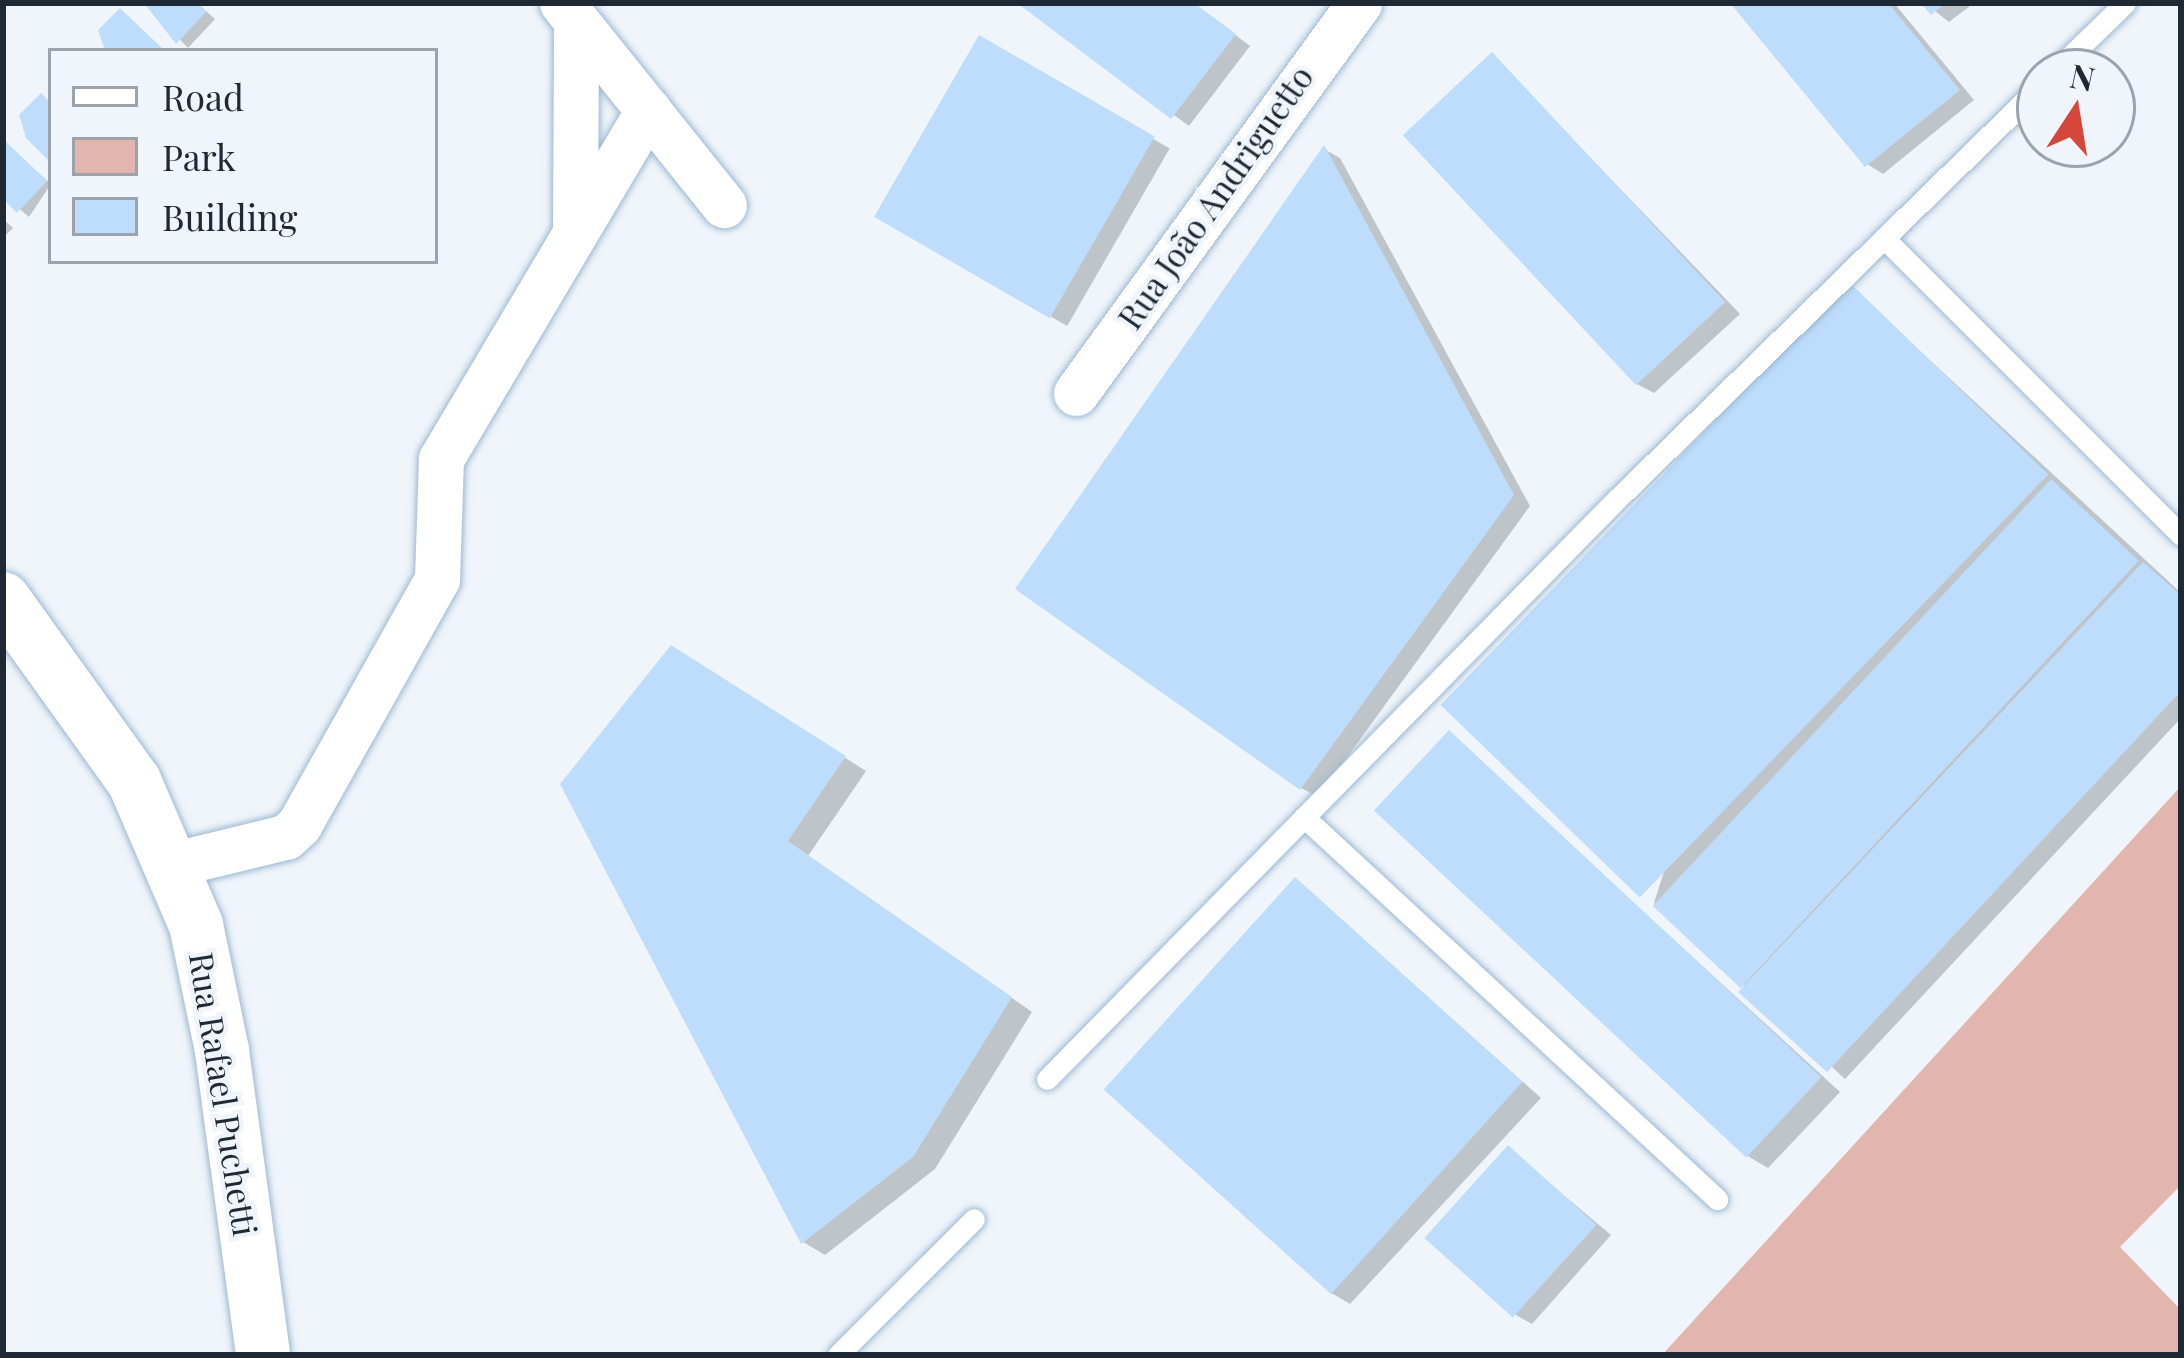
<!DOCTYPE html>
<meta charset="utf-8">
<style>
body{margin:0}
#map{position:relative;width:2184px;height:1358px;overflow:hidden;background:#eff5fa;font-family:"Playfair Display",serif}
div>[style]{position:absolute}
.green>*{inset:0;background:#e2b5ae}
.shadow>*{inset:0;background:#0003;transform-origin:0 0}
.building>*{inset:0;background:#beddfc;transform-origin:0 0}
.roads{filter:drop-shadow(0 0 3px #9eb9d4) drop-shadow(0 0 3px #9eb9d4)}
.service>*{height:21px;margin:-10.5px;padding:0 10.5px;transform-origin:10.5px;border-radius:10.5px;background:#fff}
.minor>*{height:45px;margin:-22.5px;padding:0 22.5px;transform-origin:22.5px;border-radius:22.5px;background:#fff}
.tertiary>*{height:54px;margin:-27px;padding:0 27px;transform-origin:27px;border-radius:27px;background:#fff}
span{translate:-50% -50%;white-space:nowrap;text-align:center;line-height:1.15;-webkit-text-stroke:9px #eff5fa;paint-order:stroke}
.street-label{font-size:33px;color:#1f2933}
.frame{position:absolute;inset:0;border:6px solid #1f2933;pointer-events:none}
.legend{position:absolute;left:48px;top:48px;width:390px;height:216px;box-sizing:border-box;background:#eff5fa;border:3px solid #9ca3aa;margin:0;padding:15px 21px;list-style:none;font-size:36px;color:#1f2933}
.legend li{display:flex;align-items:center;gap:24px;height:60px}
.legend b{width:60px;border:3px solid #9ca3aa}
.north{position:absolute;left:2016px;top:48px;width:120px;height:120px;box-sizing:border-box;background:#eff5fa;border:3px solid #9ca3aa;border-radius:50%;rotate:12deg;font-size:33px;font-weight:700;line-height:48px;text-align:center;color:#1f2933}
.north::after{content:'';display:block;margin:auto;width:42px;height:54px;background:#d5473a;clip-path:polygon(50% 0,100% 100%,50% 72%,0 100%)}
</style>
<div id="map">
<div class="green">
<i style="clip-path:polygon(2181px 786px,2181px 1185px,2120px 1247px,2181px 1310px,2181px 1355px,1662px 1355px)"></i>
</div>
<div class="shadow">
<i style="clip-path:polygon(145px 3px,197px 3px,215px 19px,188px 48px)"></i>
<i style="clip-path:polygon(1022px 3px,1193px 3px,1250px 46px,1189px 126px)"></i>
<i style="clip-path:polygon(1734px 3px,1894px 3px,1974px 100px,1883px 174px,1867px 164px)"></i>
<i style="clip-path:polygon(1925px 3px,1974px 3px,1949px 22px)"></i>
<i style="left:980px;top:39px;width:219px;height:205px;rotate:30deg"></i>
<i style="clip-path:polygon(1492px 55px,1740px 314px,1654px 393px,1637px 384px)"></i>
<i style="clip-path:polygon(3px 142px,51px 184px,29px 217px,3px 195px)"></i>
<i style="clip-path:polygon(1324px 149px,1340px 158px,1530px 506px,1318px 797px,1301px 788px)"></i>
<i style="clip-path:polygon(3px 219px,13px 228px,3px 238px)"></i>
<i style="clip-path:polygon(1850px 286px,2181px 593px,2181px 718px,1845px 1079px,1654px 903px)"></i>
<i style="clip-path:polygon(694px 662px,866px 771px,808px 856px,1032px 1012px,935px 1169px,825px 1255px,803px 1242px)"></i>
<i style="clip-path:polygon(1449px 734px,1840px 1092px,1768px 1168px,1746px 1155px)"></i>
<i style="clip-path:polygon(1296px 880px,1541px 1098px,1350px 1304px,1328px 1291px)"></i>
<i style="clip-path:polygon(1509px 1149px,1611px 1235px,1532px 1324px,1516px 1315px)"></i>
</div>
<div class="building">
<i style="clip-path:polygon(144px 3px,197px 3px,206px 12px,176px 44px)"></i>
<i style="clip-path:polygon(1017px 3px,1194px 3px,1236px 34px,1171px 119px)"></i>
<i style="clip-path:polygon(1730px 3px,1888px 3px,1960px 90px,1865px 167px)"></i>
<i style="clip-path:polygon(1921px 3px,1946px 3px,1931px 15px)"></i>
<i style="clip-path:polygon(120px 8px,165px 51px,105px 51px,98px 30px)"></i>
<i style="left:979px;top:35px;width:203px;height:210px;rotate:30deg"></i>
<i style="left:1492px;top:52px;width:342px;height:122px;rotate:47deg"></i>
<i style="clip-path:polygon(41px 93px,51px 103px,51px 163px,26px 138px,19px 115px)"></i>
<i style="clip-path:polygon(3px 139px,47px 181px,17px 213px,3px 199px)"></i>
<i style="clip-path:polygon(1324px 145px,1514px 495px,1300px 790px,1015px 589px)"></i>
<i style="left:1849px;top:282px;width:277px;height:588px;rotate:44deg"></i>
<i style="left:2051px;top:479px;width:120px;height:584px;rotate:43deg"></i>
<i style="clip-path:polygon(2143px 562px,2181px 595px,2181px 691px,1827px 1072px,1738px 992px)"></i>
<i style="clip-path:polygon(671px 645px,846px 756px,788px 841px,1012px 997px,913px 1157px,801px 1244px,560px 784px)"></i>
<i style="left:1449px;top:730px;width:509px;height:110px;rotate:43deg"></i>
<i style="left:1295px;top:877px;width:306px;height:286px;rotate:42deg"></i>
<i style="left:1508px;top:1145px;width:119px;height:125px;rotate:42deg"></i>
</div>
<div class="roads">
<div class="service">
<i style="left:2054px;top:72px;width:99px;rotate:-44.2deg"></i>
<i style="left:1884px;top:238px;width:420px;rotate:45deg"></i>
<i style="left:1304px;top:817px;width:563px;rotate:42.77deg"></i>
<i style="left:1047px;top:1079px;width:815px;rotate:-45.5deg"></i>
<i style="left:1618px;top:498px;width:590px;rotate:-44.31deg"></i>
<i style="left:838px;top:1355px;width:192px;rotate:-45deg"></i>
</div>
<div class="minor">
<i style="left:562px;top:3px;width:259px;rotate:51.3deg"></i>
<i style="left:575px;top:231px;width:210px;rotate:-89.7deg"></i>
<i style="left:1076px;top:393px;width:482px;rotate:-54deg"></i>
<i style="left:174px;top:864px;width:115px;rotate:-13.6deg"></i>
<i style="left:286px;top:837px;width:18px;rotate:-43deg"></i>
<i style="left:299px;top:825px;width:282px;rotate:-60.7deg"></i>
<i style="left:437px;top:579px;width:120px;rotate:-88.1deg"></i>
<i style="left:441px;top:459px;width:406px;rotate:-59.3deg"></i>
</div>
<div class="tertiary">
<i style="left:3px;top:599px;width:224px;rotate:54.3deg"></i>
<i style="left:134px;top:781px;width:157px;rotate:66.7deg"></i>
<i style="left:196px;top:925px;width:129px;rotate:78.3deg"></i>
<i style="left:222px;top:1051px;width:307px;rotate:82.3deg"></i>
</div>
</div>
<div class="street-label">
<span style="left:1215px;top:197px;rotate:-55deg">Rua João Andriguetto</span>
<span style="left:224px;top:1094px;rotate:81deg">Rua Rafael Puchetti</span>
</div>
<div class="frame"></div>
<ul class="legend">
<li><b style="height:15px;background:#fff"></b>Road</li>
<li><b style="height:33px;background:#e2b5ae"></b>Park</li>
<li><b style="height:33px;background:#beddfc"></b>Building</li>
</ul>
<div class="north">N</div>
</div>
